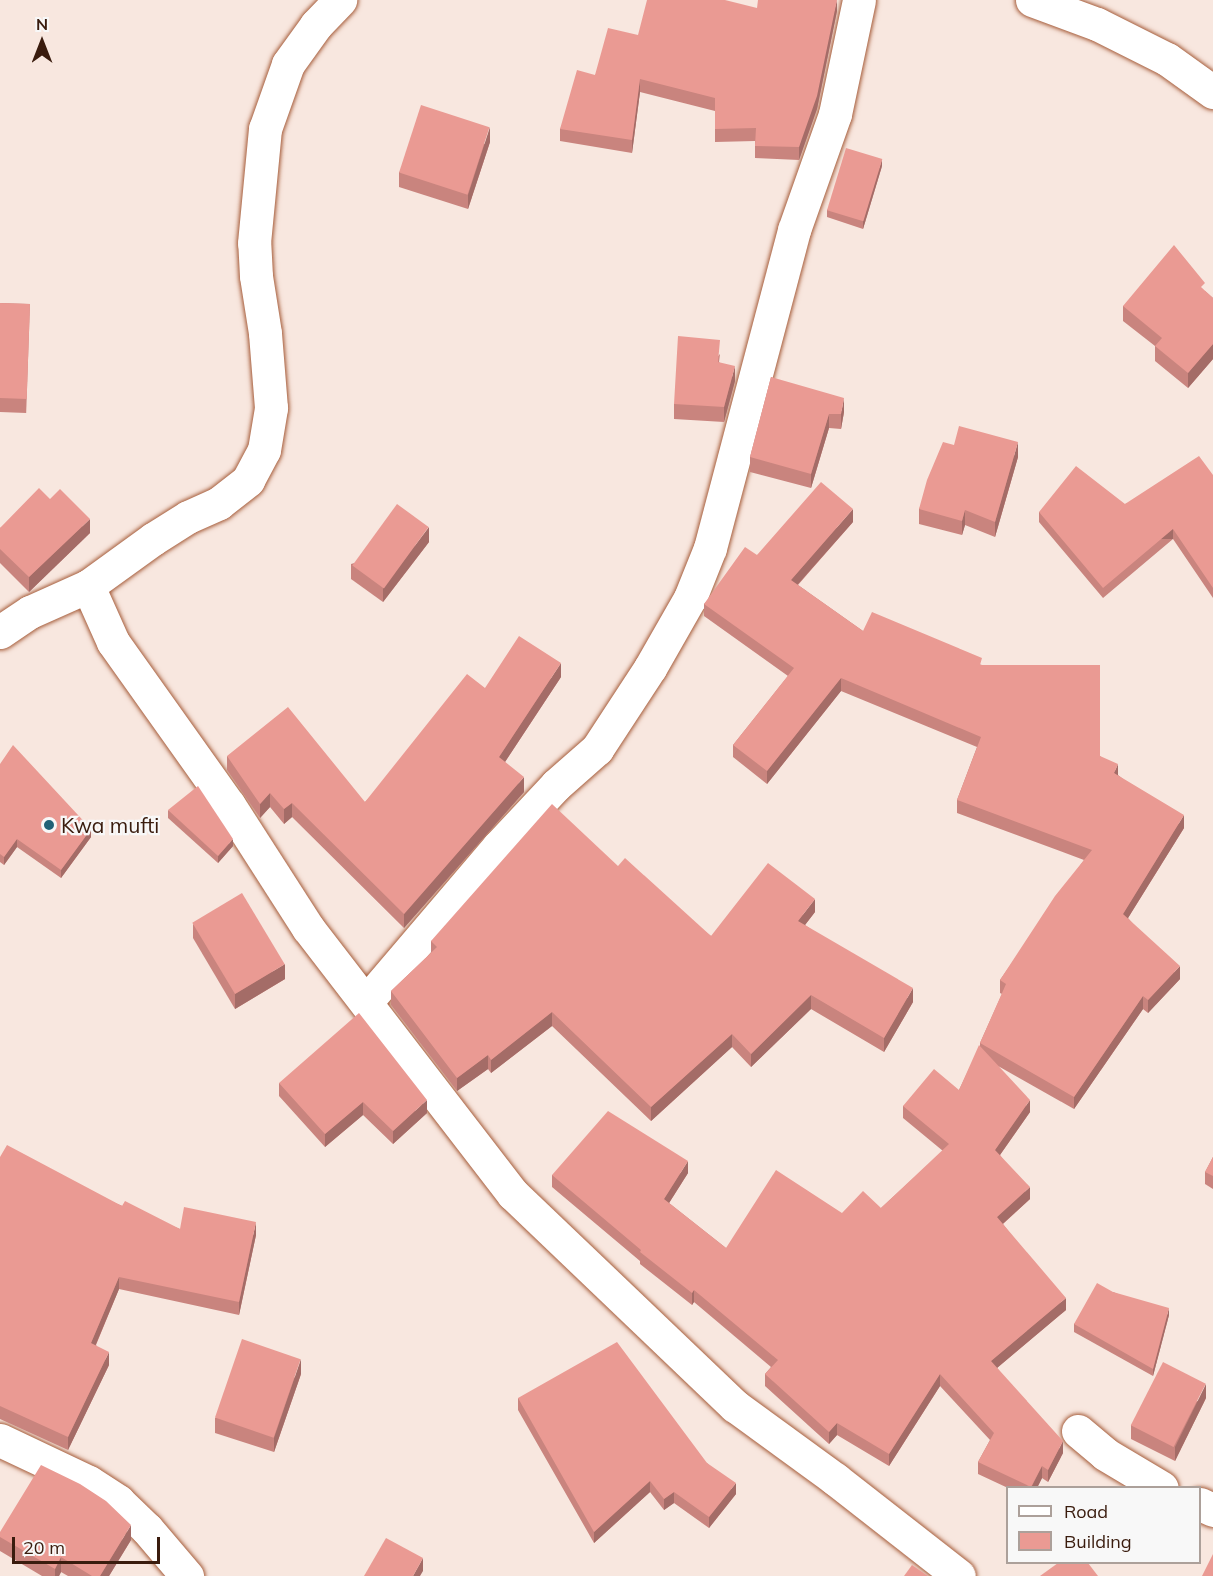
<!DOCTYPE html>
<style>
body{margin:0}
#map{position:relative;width:1213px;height:1576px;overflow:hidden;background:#f8e7df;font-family:Mulish,sans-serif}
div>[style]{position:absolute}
.roads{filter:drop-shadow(0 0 2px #a65d3b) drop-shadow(0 0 2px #a65d3b)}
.minor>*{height:33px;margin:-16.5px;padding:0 16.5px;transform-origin:16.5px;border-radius:16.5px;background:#fff}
.wall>*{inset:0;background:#c9847e;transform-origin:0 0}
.shaded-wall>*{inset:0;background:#a46c67;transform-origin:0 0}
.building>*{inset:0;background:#ea9a93;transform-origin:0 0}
.dots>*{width:16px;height:16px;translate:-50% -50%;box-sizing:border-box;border:3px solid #f8f8f8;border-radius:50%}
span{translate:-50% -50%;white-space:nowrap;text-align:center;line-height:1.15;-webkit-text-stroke:4.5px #f8f8f8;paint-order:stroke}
.poi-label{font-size:21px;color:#3a1c0e}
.left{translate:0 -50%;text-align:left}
.legend{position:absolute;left:1006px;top:1486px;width:195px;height:78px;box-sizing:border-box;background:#f8f8f8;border:2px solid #aca09a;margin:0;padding:8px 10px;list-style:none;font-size:18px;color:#3a1c0e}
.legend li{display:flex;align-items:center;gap:12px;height:30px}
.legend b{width:30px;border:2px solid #aca09a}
.north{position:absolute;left:12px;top:12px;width:60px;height:60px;-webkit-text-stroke:4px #f8f8f8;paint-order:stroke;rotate:0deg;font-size:16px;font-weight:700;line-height:24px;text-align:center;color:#3a1c0e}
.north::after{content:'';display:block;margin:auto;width:21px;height:27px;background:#3a1c0e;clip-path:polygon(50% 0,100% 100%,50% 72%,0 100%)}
.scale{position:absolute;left:12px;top:1537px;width:148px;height:27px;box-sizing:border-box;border:3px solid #3a1c0e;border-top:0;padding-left:8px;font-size:18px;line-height:21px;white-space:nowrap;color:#3a1c0e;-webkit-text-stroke:4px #f8f8f8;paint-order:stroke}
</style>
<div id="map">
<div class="roads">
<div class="minor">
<i style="left:1032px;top:0;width:69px;rotate:20.3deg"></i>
<i style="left:1097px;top:24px;width:78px;rotate:26.6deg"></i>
<i style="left:1167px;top:59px;width:57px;rotate:35.7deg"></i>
<i style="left:88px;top:586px;width:61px;rotate:65.9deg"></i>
<i style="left:113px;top:642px;width:200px;rotate:54.6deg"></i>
<i style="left:229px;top:805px;width:146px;rotate:57.3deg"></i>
<i style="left:308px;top:928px;width:336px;rotate:52.4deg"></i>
<i style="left:513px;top:1194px;width:307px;rotate:43.7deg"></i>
<i style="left:735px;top:1406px;width:124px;rotate:36.1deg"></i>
<i style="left:835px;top:1479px;width:157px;rotate:38deg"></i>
<i style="left:0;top:632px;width:36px;rotate:-34deg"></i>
<i style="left:30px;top:612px;width:64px;rotate:-24.1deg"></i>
<i style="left:88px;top:586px;width:80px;rotate:-35.9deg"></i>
<i style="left:153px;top:539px;width:41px;rotate:-32.2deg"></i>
<i style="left:188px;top:517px;width:34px;rotate:-24deg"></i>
<i style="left:219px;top:503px;width:37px;rotate:-38deg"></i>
<i style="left:248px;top:480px;width:34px;rotate:-62deg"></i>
<i style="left:264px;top:450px;width:43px;rotate:-80.5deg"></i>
<i style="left:271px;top:408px;width:75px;rotate:-94.6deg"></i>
<i style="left:265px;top:333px;width:58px;rotate:-99deg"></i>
<i style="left:256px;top:276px;width:33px;rotate:-93deg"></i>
<i style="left:254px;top:243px;width:115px;rotate:-84.5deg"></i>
<i style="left:265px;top:129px;width:69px;rotate:-70.5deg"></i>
<i style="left:288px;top:64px;width:48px;rotate:-54.3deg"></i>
<i style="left:316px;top:25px;width:35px;rotate:-46deg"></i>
<i style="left:366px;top:1002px;width:204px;rotate:-49.6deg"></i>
<i style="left:498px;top:847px;width:85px;rotate:-46.9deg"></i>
<i style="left:556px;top:785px;width:55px;rotate:-41.3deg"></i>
<i style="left:597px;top:749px;width:97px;rotate:-56.8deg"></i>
<i style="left:650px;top:668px;width:81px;rotate:-60.3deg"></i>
<i style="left:690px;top:598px;width:54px;rotate:-68.2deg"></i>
<i style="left:710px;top:548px;width:329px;rotate:-75.2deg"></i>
<i style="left:794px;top:230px;width:123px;rotate:-70.5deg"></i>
<i style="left:835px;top:114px;width:116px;rotate:-78.1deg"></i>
<i style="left:1078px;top:1431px;width:35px;rotate:40deg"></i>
<i style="left:1105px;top:1454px;width:66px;rotate:30.8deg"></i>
<i style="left:0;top:1440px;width:98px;rotate:25.3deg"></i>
<i style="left:89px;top:1482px;width:35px;rotate:33deg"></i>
<i style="left:118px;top:1501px;width:40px;rotate:44deg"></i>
<i style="left:147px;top:1529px;width:62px;rotate:49.6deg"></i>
<i style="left:1200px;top:1504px;width:14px;rotate:25deg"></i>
</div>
</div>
<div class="wall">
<i style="clip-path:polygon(757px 8px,837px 11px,817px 109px,799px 160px,755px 158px,755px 141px,715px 142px,715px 111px,640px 92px,632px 153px,560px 141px,560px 129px,595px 75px,638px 35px)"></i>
<i style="clip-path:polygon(490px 142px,468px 209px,399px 187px,399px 172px)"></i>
<i style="clip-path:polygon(882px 166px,863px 229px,827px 217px,827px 210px)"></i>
<i style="clip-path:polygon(1205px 291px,1213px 298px,1213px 359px,1188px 388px,1155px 361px,1155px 346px,1123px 321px,1123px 306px)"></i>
<i style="left:0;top:303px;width:30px;height:109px;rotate:2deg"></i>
<i style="clip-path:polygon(720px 354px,719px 362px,735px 381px,724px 422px,674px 419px,674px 404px)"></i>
<i style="clip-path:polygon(771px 377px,844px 412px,841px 429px,829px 428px,811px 488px,750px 472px,750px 457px)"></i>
<i style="clip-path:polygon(954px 445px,1018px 457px,995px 537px,965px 525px,962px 535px,919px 524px,919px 509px)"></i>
<i style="clip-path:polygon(1213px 475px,1213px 598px,1173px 539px,1103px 598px,1039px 522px,1039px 512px,1125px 504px)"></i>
<i style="clip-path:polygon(50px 499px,90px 533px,29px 592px,0 563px,0 528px)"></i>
<i style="clip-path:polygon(853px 522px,798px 585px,863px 631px,982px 665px,1100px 756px,1118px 775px,1184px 828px,1128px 918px,1180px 979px,1148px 1013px,1143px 1009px,1074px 1109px,998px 1066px,1030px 1112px,1000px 1155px,1030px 1199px,1003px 1224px,1066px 1310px,997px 1368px,1063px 1453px,1048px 1482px,1042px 1478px,1037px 1488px,1008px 1488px,978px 1474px,978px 1462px,990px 1440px,940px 1386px,889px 1466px,837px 1435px,829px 1444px,765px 1386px,765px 1374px,771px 1367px,694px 1302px,692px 1305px,640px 1264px,640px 1261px,552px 1187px,552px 1175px,688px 1173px,669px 1203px,726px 1248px,842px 1213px,881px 1208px,943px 1151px,903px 1118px,903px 1106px,959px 1090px,980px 1046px,980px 1043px,1002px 994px,1000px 993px,1000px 980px,1084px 860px,957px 813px,957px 800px,977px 747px,841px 691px,767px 784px,733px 757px,733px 745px,788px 676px,704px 616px,704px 604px,757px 555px)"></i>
<i style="clip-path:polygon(429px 542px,383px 602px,351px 579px,351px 564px)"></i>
<i style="clip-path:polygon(561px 677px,505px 762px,524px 792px,404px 928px,292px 817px,284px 824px,270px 807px,260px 818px,227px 770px,227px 756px,365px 802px,485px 688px)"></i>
<i style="clip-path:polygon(0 764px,91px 837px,61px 878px,17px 847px,4px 865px,0 862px)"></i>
<i style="clip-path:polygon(168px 810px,233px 846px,218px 863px,168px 818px)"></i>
<i style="clip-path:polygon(618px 866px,711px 936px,815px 912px,805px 925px,913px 1002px,884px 1052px,811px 1009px,751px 1067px,732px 1047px,651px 1121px,552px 1026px,491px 1073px,488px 1069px,457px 1091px,391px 1005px,391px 991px,431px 953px,431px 941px)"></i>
<i style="clip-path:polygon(193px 924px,285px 979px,235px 1009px,193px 938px)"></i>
<i style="clip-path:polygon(279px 1083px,427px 1113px,393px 1144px,363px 1115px,325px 1147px,279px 1096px)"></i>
<i style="clip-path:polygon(0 1157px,180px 1229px,256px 1235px,239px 1315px,119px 1289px,96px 1345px,109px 1365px,68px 1450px,0 1419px)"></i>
<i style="clip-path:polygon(1213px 1157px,1213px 1189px,1205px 1184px,1205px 1172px)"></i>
<i style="clip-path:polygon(1113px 1292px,1169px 1315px,1153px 1376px,1074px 1332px,1074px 1324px)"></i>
<i style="clip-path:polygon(301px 1374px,274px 1452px,215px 1433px,215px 1418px)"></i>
<i style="clip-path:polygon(518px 1398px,707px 1463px,736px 1494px,709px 1528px,674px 1503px,664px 1510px,650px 1492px,594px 1543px,518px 1410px)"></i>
<i style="clip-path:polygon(1206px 1398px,1175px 1461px,1131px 1439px,1131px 1425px)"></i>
<i style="clip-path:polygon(0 1532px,131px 1540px,109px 1576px,68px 1576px,61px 1572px,59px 1576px,42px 1576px,0 1551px)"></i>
</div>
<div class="shaded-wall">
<i style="clip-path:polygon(837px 0,837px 11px,817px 109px,799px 160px,799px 147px)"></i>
<i style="clip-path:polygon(640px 79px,640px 92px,632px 153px,632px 140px)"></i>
<i style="clip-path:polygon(490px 127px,490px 142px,468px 209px,468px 195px)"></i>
<i style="clip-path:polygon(882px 159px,882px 166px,863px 229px,863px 221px)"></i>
<i style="clip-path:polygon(1213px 344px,1213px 359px,1188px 388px,1188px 373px)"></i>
<i style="clip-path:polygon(735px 366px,735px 381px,724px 422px,724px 407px)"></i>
<i style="clip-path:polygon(844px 398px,844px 412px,841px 429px,841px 414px)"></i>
<i style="clip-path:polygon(829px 414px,829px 428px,811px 488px,811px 474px)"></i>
<i style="clip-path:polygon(1018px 442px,1018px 457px,995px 537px,995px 522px)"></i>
<i style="clip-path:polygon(853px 509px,853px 522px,791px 592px,791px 580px)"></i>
<i style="clip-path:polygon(965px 510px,965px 525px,962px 535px,962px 521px)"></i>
<i style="clip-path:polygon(90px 519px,90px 533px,29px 592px,29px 577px)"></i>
<i style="clip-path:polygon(429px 527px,429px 542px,383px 602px,383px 588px)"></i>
<i style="left:1173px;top:529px;width:10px;height:92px;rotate:90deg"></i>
<i style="clip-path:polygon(561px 663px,561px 677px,499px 771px,499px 757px)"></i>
<i style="clip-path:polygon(841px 678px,841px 691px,767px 784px,767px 771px)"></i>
<i style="clip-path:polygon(1118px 764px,1118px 777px,1114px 773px)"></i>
<i style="clip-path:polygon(524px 777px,524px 792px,404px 928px,404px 914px)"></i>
<i style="clip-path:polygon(270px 793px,270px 807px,260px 818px,260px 804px)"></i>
<i style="clip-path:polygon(292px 803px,292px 817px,284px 824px,284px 809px)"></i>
<i style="clip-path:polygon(1184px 815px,1184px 828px,1123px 926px,1123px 914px)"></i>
<i style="clip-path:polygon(91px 829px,91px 837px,61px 878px,61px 870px)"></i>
<i style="clip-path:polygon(17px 839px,17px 847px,4px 865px,4px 857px)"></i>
<i style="clip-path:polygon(233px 839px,233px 846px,218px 863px,218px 856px)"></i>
<i style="clip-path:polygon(815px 899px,815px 912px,798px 934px,798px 921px)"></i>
<i style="clip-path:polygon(285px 964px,285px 979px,235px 1009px,235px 994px)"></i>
<i style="clip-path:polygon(1180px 966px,1180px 979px,1148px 1013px,1148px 1000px)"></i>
<i style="clip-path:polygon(913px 988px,913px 1002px,884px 1052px,884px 1038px)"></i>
<i style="clip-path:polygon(811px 995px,811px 1009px,751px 1067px,751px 1054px)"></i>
<i style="clip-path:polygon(1143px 996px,1143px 1009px,1074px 1109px,1074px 1097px)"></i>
<i style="clip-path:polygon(552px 1012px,552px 1026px,491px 1073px,491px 1060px)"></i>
<i style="clip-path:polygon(732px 1034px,732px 1047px,651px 1121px,651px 1107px)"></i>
<i style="clip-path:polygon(488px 1055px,488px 1069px,457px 1091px,457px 1078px)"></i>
<i style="clip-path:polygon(427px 1100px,427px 1113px,393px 1144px,393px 1131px)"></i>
<i style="clip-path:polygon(1030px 1100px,1030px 1112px,995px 1162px,995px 1150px)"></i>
<i style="clip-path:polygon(363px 1102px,363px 1115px,325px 1147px,325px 1134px)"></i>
<i style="clip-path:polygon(688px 1161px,688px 1173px,664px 1211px,664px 1199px)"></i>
<i style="clip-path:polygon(1030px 1187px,1030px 1199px,997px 1229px,997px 1217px)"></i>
<i style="clip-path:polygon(256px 1222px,256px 1235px,239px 1315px,239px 1302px)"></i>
<i style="clip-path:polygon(119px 1277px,119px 1289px,91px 1356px,91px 1343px)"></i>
<i style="clip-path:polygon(694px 1290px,694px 1302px,692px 1305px,692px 1293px)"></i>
<i style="clip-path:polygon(1066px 1298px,1066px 1310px,991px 1373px,991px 1361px)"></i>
<i style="clip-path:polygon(1169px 1308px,1169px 1315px,1153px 1376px,1153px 1369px)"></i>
<i style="clip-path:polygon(109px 1352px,109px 1365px,68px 1450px,68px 1437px)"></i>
<i style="clip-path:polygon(301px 1359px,301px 1374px,274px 1452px,274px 1438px)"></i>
<i style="clip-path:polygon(940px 1374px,940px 1386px,889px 1466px,889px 1454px)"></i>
<i style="clip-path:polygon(1206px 1384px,1206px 1398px,1175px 1461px,1175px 1447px)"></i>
<i style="clip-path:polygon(837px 1423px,837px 1435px,829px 1444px,829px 1432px)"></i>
<i style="clip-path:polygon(1063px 1441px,1063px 1453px,1048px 1482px,1048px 1470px)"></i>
<i style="clip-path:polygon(1042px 1466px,1042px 1478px,1037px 1488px,1031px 1488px)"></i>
<i style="clip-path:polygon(650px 1481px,650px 1492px,594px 1543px,594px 1532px)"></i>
<i style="clip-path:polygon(736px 1483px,736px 1494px,709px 1528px,709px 1517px)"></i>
<i style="clip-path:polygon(674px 1492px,674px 1503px,664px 1510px,664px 1499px)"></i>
<i style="clip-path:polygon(131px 1525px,131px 1540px,109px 1576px,100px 1576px)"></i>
<i style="clip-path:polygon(61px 1557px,61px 1572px,59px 1576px,55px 1576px,55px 1569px)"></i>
<i style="clip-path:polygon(423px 1558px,423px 1571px,420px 1576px,413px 1576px)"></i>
</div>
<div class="building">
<i style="clip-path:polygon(647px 0,725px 0,757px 8px,758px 0,837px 0,817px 96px,799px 147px,755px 146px,756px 128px,715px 129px,715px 98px,640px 79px,632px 140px,560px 129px,577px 70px,595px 75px,608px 28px,638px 35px)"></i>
<i style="left:421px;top:105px;width:72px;height:71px;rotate:18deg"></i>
<i style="left:846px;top:148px;width:38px;height:65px;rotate:17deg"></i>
<i style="clip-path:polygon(1174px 245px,1205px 283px,1201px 287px,1213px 298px,1213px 344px,1188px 373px,1155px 346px,1162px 338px,1123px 306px)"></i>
<i style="left:0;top:303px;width:30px;height:95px;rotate:2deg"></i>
<i style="clip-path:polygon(678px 336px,720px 340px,718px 362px,735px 366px,724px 407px,674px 404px)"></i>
<i style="clip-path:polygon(771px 377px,844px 398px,841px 414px,829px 414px,811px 474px,750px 457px)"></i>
<i style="clip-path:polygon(959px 426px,1018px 442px,995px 522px,965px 510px,962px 521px,919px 509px,927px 480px,943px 442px,954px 445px)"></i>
<i style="clip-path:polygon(1199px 456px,1213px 475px,1213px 588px,1173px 529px,1103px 588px,1039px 512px,1076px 466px,1125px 504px)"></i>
<i style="clip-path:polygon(821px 482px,853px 509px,791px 580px,863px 631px,872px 612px,982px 658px,980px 665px,1100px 665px,1100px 756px,1118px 764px,1114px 773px,1184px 815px,1123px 914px,1180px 966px,1148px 1000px,1143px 996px,1074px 1097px,980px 1043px,1006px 984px,1000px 980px,1055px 896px,1092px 850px,957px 800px,981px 737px,841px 678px,767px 771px,733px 745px,794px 668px,704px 604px,745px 547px,757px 555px)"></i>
<i style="clip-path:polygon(39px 488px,50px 499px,60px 489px,90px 519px,29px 577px,0 549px,0 528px)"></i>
<i style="left:397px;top:504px;width:39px;height:76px;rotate:36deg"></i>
<i style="clip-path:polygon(519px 636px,561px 663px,499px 757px,524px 777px,404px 914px,292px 803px,284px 809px,270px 793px,260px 804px,227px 756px,288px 707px,365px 802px,467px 674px,485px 688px)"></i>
<i style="clip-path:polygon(13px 745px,91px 829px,61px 870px,17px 839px,4px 857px,0 854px,0 764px)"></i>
<i style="clip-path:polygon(198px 786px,233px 839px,218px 856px,168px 810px)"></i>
<i style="clip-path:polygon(552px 804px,618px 866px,625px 858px,711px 936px,768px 863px,815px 899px,798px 921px,913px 988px,884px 1038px,811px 995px,751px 1054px,732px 1034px,651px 1107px,552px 1012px,491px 1060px,488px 1055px,457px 1078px,391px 991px,437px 947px,431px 941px)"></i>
<i style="left:242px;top:893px;width:83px;height:58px;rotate:59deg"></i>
<i style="clip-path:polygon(359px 1013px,427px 1100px,393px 1131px,363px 1102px,325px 1134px,279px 1083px)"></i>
<i style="clip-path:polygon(979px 1045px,1030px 1100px,995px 1150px,1030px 1187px,997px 1217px,1066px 1298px,991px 1361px,1063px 1441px,1048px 1470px,1042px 1466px,1031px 1487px,978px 1462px,994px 1433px,940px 1374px,889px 1454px,837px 1423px,829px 1432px,765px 1374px,778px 1360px,694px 1290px,692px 1293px,640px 1252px,641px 1250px,552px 1175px,608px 1111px,688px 1161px,664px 1199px,726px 1248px,776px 1170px,842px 1213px,863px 1191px,881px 1208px,949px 1144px,903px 1106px,934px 1069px,959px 1090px)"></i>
<i style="clip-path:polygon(7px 1145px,122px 1206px,125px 1201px,180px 1229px,184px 1207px,256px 1222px,239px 1302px,119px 1277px,91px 1343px,109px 1352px,68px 1437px,0 1406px,0 1157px)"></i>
<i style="clip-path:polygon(1213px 1157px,1213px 1176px,1205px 1172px)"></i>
<i style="clip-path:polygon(1097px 1283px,1113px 1292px,1169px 1308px,1153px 1369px,1074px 1324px)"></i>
<i style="left:242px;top:1339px;width:62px;height:83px;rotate:19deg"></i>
<i style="clip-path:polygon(617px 1342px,707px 1463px,736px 1483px,709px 1517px,674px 1492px,664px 1499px,650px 1481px,594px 1532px,518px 1398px)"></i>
<i style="left:1163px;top:1362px;width:48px;height:71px;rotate:27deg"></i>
<i style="clip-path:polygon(41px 1465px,80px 1484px,106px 1501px,131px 1525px,100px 1576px,92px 1576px,61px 1557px,55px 1569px,0 1537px,0 1532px)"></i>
<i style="clip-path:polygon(386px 1538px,423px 1558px,413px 1576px,364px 1576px)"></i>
<i style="clip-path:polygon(1213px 1554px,1213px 1576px,1202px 1576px)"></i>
<i style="clip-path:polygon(1058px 1563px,1088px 1563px,1098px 1576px,1040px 1576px)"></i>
<i style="clip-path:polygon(912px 1565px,928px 1576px,904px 1576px)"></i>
</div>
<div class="dots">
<i style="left:49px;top:825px;background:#226176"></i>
</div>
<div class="poi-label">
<span class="left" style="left:61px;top:825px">Kwa mufti</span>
</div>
<ul class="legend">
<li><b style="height:8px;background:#fff"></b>Road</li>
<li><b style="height:16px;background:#ea9a93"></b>Building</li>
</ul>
<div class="north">N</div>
<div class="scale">20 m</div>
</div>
